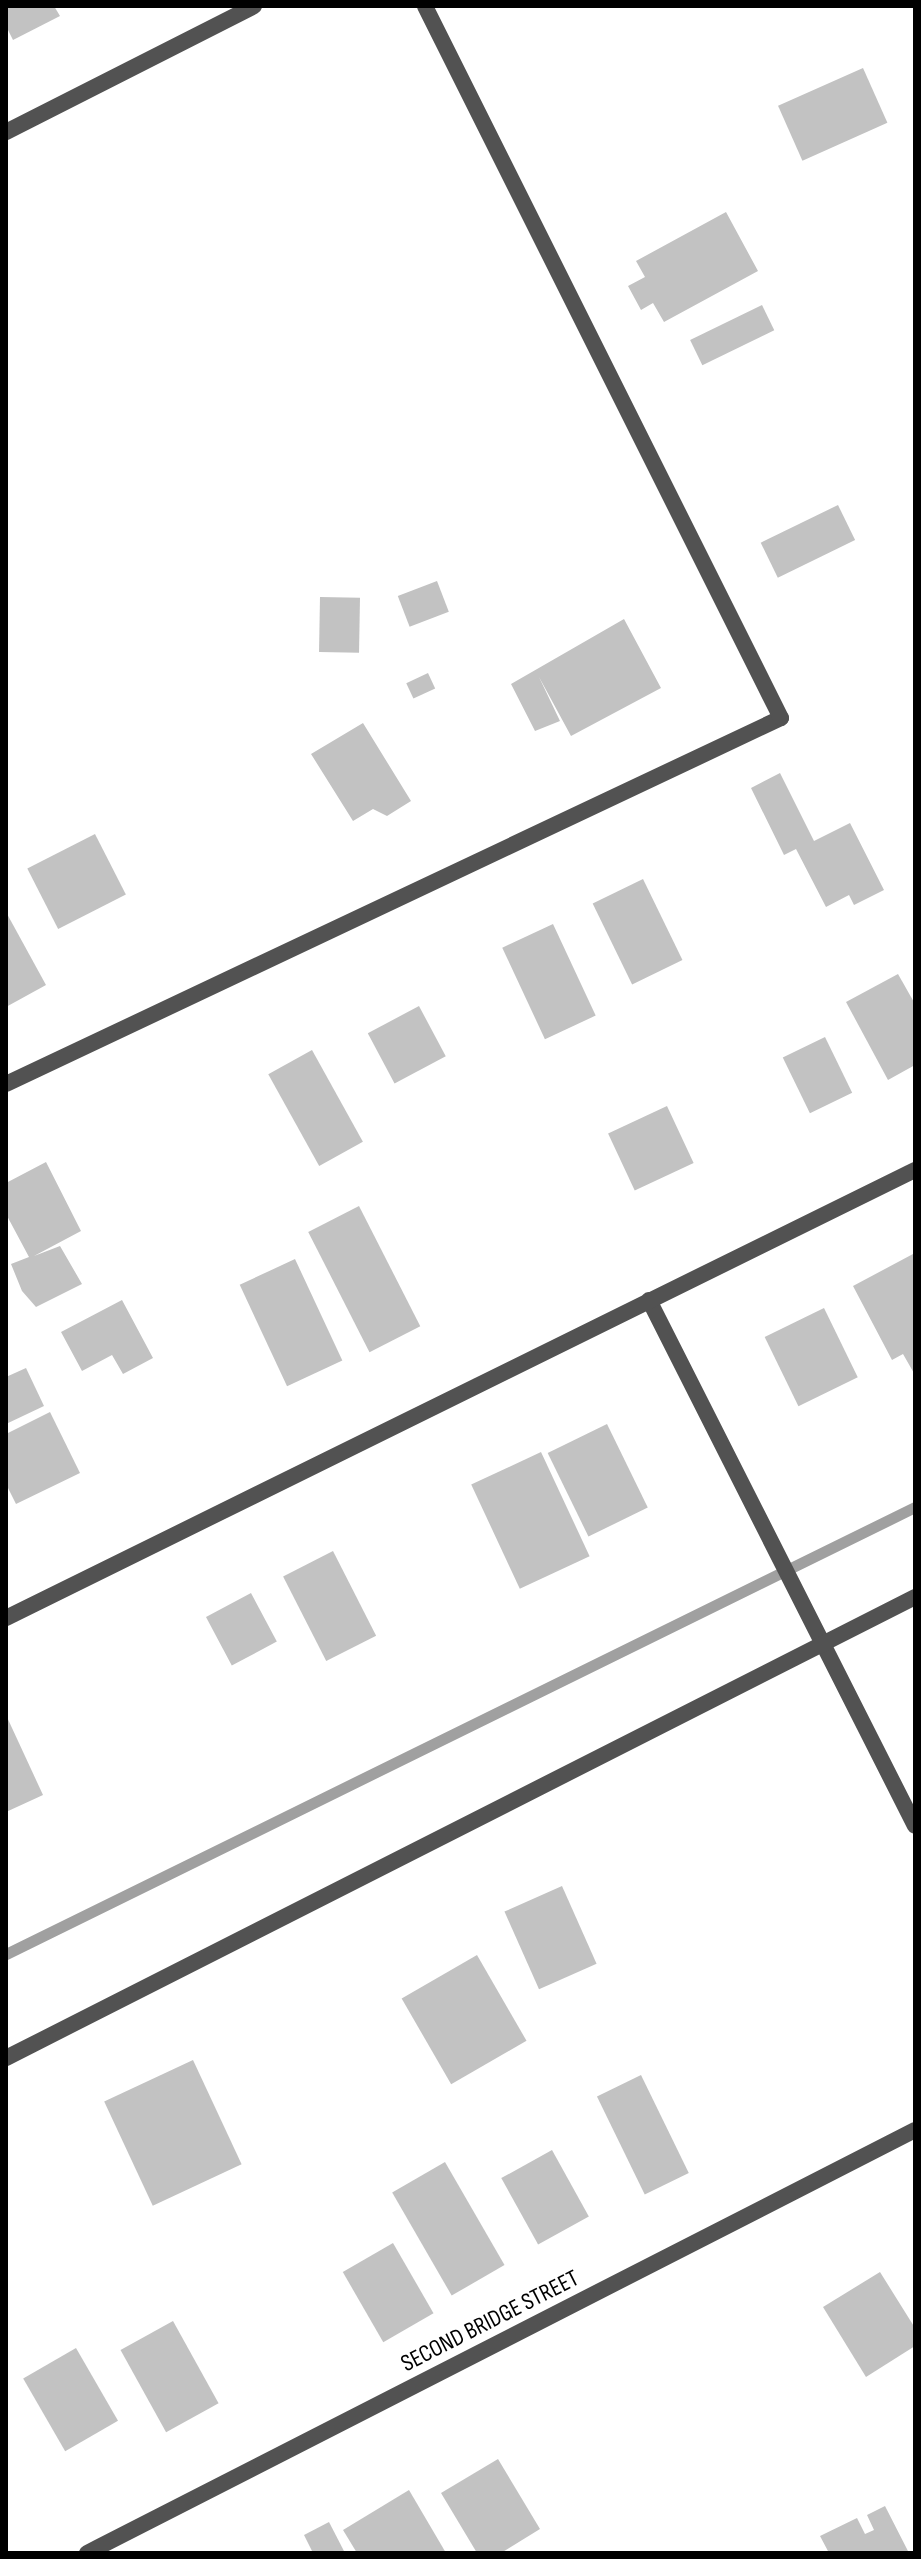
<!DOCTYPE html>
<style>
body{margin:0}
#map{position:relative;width:921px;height:2559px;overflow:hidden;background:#fff;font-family:"Sofia Sans Condensed",sans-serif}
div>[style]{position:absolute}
.stream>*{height:11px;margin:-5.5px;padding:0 5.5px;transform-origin:5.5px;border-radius:5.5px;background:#a0a0a0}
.building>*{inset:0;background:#c2c2c2;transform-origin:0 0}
.minor>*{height:16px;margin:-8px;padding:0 8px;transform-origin:8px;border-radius:8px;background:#525252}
span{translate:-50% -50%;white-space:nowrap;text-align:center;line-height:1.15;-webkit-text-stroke:6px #fff;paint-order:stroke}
.street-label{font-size:24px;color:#000}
.frame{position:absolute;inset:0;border:8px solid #000;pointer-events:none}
</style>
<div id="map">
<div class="stream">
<i style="left:6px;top:1954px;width:1013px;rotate:-26.19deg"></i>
</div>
<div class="building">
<i style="clip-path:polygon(6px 6px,54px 6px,60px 16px,13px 40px,6px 26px)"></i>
<i style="left:863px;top:68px;width:60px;height:93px;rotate:66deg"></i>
<i style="clip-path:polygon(726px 212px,758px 271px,664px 322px,653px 303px,641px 310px,628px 286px,645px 277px,636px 261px)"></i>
<i style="left:762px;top:305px;width:28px;height:80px;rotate:64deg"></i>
<i style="left:838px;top:505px;width:39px;height:86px;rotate:64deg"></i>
<i style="left:437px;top:581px;width:33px;height:42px;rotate:69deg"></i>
<i style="left:320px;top:597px;width:40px;height:55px;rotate:1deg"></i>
<i style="clip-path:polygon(624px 619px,661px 688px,571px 736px,539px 677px,560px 721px,535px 731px,511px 684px)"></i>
<i style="left:428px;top:673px;width:17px;height:24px;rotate:65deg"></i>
<i style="clip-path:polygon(363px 723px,411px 801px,387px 816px,373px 809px,353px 821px,311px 754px)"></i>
<i style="clip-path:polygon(780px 773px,814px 841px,850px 823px,884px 890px,854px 905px,849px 895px,826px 907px,796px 849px,784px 855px,751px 788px)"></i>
<i style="left:95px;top:834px;width:68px;height:76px;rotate:63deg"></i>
<i style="left:643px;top:879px;width:90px;height:56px;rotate:64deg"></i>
<i style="clip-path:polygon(6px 912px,46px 985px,6px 1007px)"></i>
<i style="left:553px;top:924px;width:101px;height:56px;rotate:65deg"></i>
<i style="clip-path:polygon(898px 974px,915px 1004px,915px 1065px,888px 1080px,846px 1002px)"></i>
<i style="left:419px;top:1006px;width:57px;height:58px;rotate:62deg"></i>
<i style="left:825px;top:1037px;width:62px;height:47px;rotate:64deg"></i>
<i style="left:312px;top:1050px;width:105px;height:50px;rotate:61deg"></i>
<i style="left:667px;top:1106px;width:63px;height:65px;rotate:65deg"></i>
<i style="clip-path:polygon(46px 1162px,81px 1231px,34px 1256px,60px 1246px,82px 1284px,36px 1307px,22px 1291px,11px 1264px,29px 1257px,6px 1214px,6px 1183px)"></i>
<i style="left:359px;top:1206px;width:135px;height:57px;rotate:63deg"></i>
<i style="clip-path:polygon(913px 1254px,915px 1257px,915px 1375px,903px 1354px,892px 1360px,853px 1286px)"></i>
<i style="left:295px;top:1259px;width:112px;height:61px;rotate:65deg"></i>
<i style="clip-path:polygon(122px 1300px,153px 1358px,123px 1374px,112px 1355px,82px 1371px,61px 1332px)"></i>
<i style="left:824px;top:1308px;width:77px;height:66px;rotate:64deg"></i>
<i style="clip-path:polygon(26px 1368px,44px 1406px,6px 1424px,6px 1377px)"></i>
<i style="clip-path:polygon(50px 1412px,80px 1473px,16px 1504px,6px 1484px,6px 1434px)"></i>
<i style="left:607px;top:1424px;width:93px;height:66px;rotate:64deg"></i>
<i style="left:541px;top:1452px;width:115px;height:77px;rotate:65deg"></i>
<i style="left:333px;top:1551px;width:95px;height:56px;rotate:63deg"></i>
<i style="left:251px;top:1593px;width:55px;height:51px;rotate:62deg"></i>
<i style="clip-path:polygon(6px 1715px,43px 1795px,6px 1812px)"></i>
<i style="left:562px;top:1886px;width:85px;height:63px;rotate:66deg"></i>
<i style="left:477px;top:1955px;width:99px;height:87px;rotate:60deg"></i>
<i style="left:193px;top:2060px;width:115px;height:98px;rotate:65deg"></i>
<i style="left:641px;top:2075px;width:109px;height:49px;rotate:64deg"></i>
<i style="left:552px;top:2150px;width:76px;height:58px;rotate:61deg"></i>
<i style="left:445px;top:2162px;width:119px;height:61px;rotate:60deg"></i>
<i style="left:393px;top:2243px;width:81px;height:58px;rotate:60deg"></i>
<i style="clip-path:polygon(880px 2272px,915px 2328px,915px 2346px,866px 2377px,823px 2307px)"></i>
<i style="left:173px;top:2321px;width:94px;height:60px;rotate:61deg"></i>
<i style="left:76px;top:2348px;width:84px;height:61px;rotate:60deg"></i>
<i style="clip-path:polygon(498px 2459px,540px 2529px,501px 2553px,477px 2553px,441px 2493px)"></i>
<i style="clip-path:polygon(409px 2490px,446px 2553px,357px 2553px,343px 2530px)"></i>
<i style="clip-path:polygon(885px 2506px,909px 2553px,829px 2553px,820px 2536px,857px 2518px,865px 2534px,874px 2530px,867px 2515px)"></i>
<i style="clip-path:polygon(329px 2522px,345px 2553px,313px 2553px,304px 2535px)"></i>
</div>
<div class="minor">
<i style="left:6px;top:132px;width:278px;rotate:-26.9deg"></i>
<i style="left:6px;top:1084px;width:857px;rotate:-25.28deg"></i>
<i style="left:781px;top:718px;width:796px;rotate:-116.57deg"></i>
<i style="left:649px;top:1300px;width:589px;rotate:63.17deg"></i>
<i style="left:6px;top:1618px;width:1013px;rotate:-26.24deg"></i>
<i style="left:6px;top:2058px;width:1019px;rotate:-26.89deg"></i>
<i style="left:87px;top:2553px;width:930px;rotate:-27.06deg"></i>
</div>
<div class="street-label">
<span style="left:490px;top:2321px;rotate:-27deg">SECOND BRIDGE STREET</span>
</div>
<div class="frame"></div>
</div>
